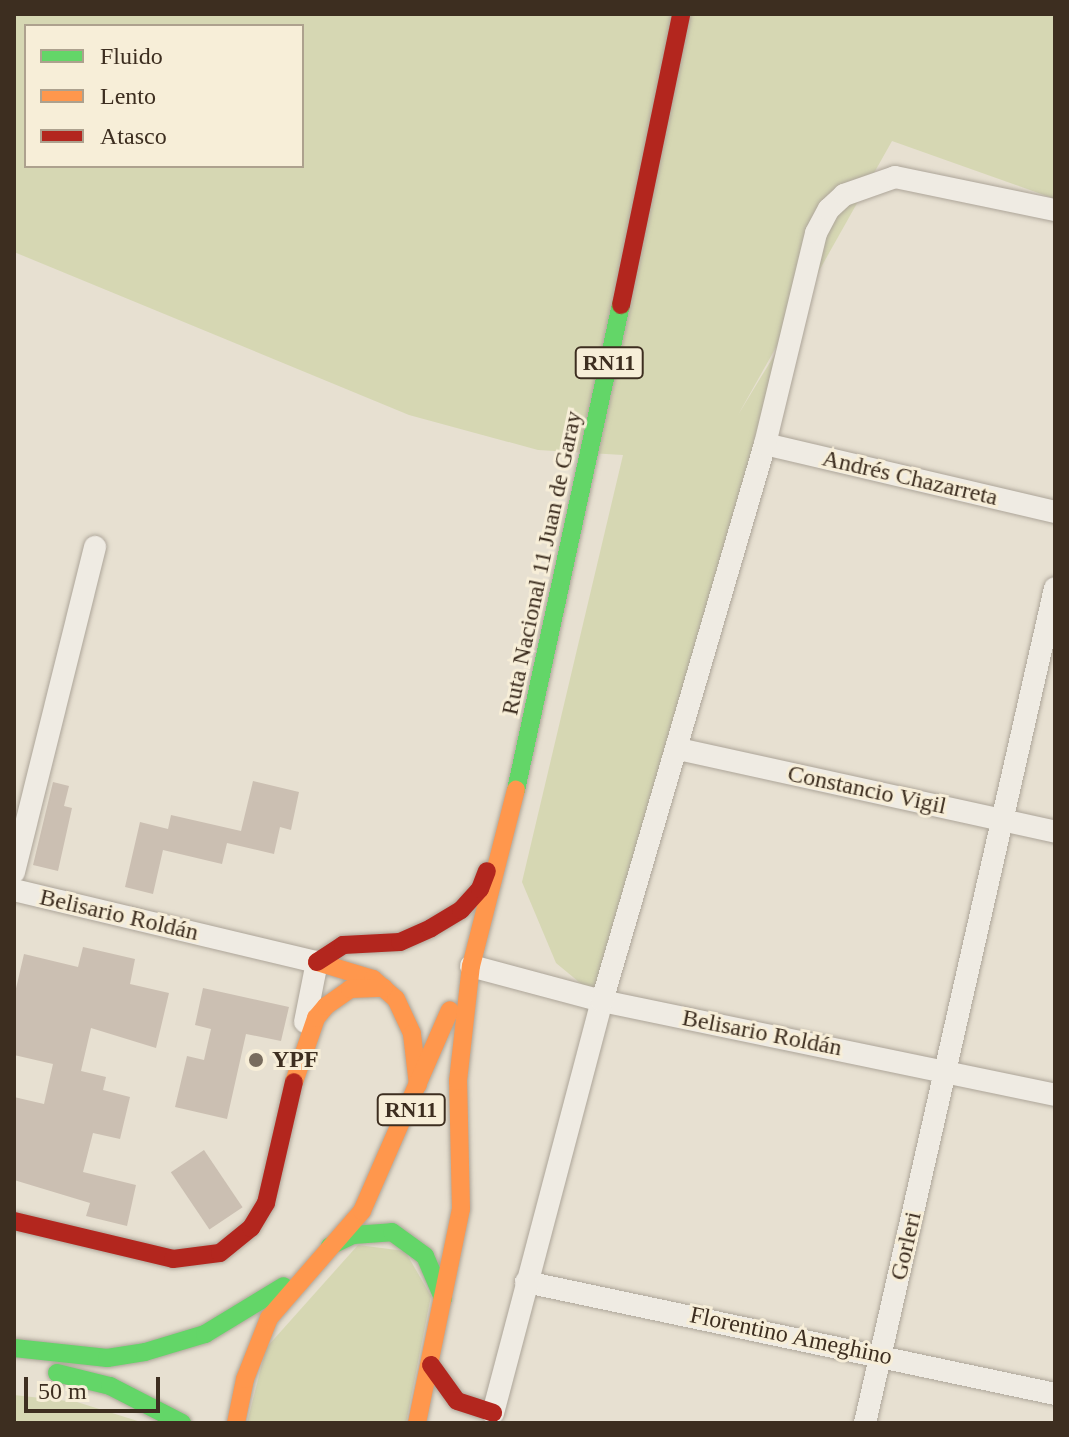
<!DOCTYPE html>
<meta charset="utf-8">
<style>
body{margin:0}
#map{position:relative;width:1069px;height:1437px;overflow:hidden;background:#e7e0d1;font-family:Georgia,serif}
div>[style]{position:absolute}
.green>*{inset:0;background:#d6d7b3}
.building>*{inset:0;background:#cbbfb2;transform-origin:0 0}
.roads{filter:drop-shadow(0 0 2px #ada599) drop-shadow(0 0 2px #ada599)}
.street>*{height:22px;margin:-11px;padding:0 11px;transform-origin:11px;border-radius:11px;background:#efebe3}
.fast>*{height:18px;margin:-9px;padding:0 9px;transform-origin:9px;border-radius:9px;background:#63d668}
.slow>*{height:18px;margin:-9px;padding:0 9px;transform-origin:9px;border-radius:9px;background:#ff974d}
.jam>*{height:18px;margin:-9px;padding:0 9px;transform-origin:9px;border-radius:9px;background:#b3261e}
.dots>*{width:22px;height:22px;translate:-50% -50%;box-sizing:border-box;border:4px solid #f7eed8;border-radius:50%}
span{translate:-50% -50%;white-space:nowrap;text-align:center;line-height:1.15;-webkit-text-stroke:6px #f7eed8;paint-order:stroke}
.shield-label span{padding:2px 6px;background:#f7eed8;border:2px solid;border-radius:6px;-webkit-text-stroke-width:0}
.shield-label{font-size:22px;color:#3d2e20;font-weight:700}
.street-label{font-size:24px;color:#3d2e20}
.poi-label{font-size:24px;color:#3d2e20;font-weight:700}
.left{translate:0 -50%;text-align:left}
.frame{position:absolute;inset:0;border:16px solid #3d2e20;pointer-events:none}
.legend{position:absolute;left:24px;top:24px;width:280px;height:144px;box-sizing:border-box;background:#f7eed8;border:2px solid #ada18e;margin:0;padding:10px 14px;list-style:none;font-size:24px;color:#3d2e20}
.legend li{display:flex;align-items:center;gap:16px;height:40px}
.legend b{width:40px;border:2px solid #ada18e}
.scale{position:absolute;left:24px;top:1377px;width:136px;height:36px;box-sizing:border-box;border:4px solid #3d2e20;border-top:0;padding-left:10px;font-size:24px;line-height:28px;white-space:nowrap;color:#3d2e20;-webkit-text-stroke:6px #f7eed8;paint-order:stroke}
</style>
<div id="map">
<div class="green">
<i style="clip-path:polygon(evenodd,14px 14px,1055px 14px,1055px 199px,892px 141px,738px 415px,795px 321px,602px 1001px,556px 963px,522px 882px,623px 455px,538px 450px,409px 415px,14px 252px,14px 14px,26px 26px,302px 26px,302px 166px,26px 166px,26px 26px)"></i>
<i style="clip-path:polygon(358px 1245px,405px 1251px,431px 1296px,406px 1423px,247px 1423px,266px 1348px)"></i>
<i style="clip-path:polygon(14px 1395px,77px 1402px,144px 1423px,14px 1423px)"></i>
</div>
<div class="building">
<i style="clip-path:polygon(253px 781px,299px 792px,291px 830px,280px 827px,274px 854px,227px 843px,222px 864px,163px 850px,153px 894px,125px 887px,140px 822px,168px 829px,171px 815px,241px 831px)"></i>
<i style="clip-path:polygon(53px 782px,69px 786px,64px 806px,72px 808px,58px 871px,33px 865px)"></i>
<i style="clip-path:polygon(83px 947px,135px 959px,130px 984px,169px 993px,156px 1048px,91px 1028px,81px 1071px,106px 1077px,103px 1090px,130px 1097px,120px 1139px,93px 1133px,83px 1172px,136px 1185px,127px 1226px,86px 1216px,90px 1203px,14px 1180px,14px 1097px,44px 1104px,53px 1064px,14px 1055px,14px 997px,24px 954px,78px 967px)"></i>
<i style="clip-path:polygon(203px 988px,289px 1007px,281px 1041px,246px 1034px,227px 1119px,175px 1107px,187px 1056px,204px 1060px,211px 1029px,195px 1025px)"></i>
<i style="left:204px;top:1150px;width:69px;height:40px;rotate:56deg"></i>
</div>
<div class="roads">
<div class="street">
<i style="left:765px;top:444px;width:298px;rotate:13.2deg"></i>
<i style="left:679px;top:749px;width:385px;rotate:12.4deg"></i>
<i style="left:14px;top:872px;width:335px;rotate:-76deg"></i>
<i style="left:14px;top:890px;width:311px;rotate:13.4deg"></i>
<i style="left:317px;top:962px;width:61px;rotate:101.3deg"></i>
<i style="left:471px;top:966px;width:136px;rotate:15deg"></i>
<i style="left:602px;top:1001px;width:463px;rotate:11.7deg"></i>
<i style="left:526px;top:1282px;width:541px;rotate:11.95deg"></i>
<i style="left:493px;top:1413px;width:426px;rotate:-75.2deg"></i>
<i style="left:602px;top:1001px;width:580px;rotate:-73.69deg"></i>
<i style="left:765px;top:444px;width:217px;rotate:-76.4deg"></i>
<i style="left:816px;top:233px;width:27px;rotate:-62deg"></i>
<i style="left:829px;top:209px;width:21px;rotate:-43deg"></i>
<i style="left:844px;top:195px;width:54px;rotate:-19.4deg"></i>
<i style="left:895px;top:177px;width:163px;rotate:11.7deg"></i>
<i style="left:865px;top:1423px;width:856px;rotate:-77.18deg"></i>
</div>
<div class="fast">
<i style="left:516px;top:790px;width:496px;rotate:-77.8deg"></i>
<i style="left:330px;top:1246px;width:25px;rotate:-26deg"></i>
<i style="left:353px;top:1235px;width:39px;rotate:-4deg"></i>
<i style="left:392px;top:1232px;width:41px;rotate:36deg"></i>
<i style="left:425px;top:1256px;width:46px;rotate:66.8deg"></i>
<i style="left:14px;top:1348px;width:94px;rotate:6.1deg"></i>
<i style="left:107px;top:1358px;width:38px;rotate:-9deg"></i>
<i style="left:145px;top:1352px;width:63px;rotate:-16.7deg"></i>
<i style="left:205px;top:1334px;width:92px;rotate:-31.3deg"></i>
<i style="left:57px;top:1373px;width:55px;rotate:13.8deg"></i>
<i style="left:110px;top:1386px;width:81px;rotate:27.2deg"></i>
</div>
<div class="slow">
<i style="left:317px;top:962px;width:59px;rotate:16.9deg"></i>
<i style="left:373px;top:979px;width:30px;rotate:41deg"></i>
<i style="left:396px;top:999px;width:38px;rotate:65deg"></i>
<i style="left:412px;top:1034px;width:51px;rotate:83.3deg"></i>
<i style="left:294px;top:1082px;width:68px;rotate:-71deg"></i>
<i style="left:316px;top:1018px;width:16px;rotate:-50deg"></i>
<i style="left:326px;top:1006px;width:29px;rotate:-35deg"></i>
<i style="left:350px;top:989px;width:34px;rotate:-2deg"></i>
<i style="left:236px;top:1423px;width:45px;rotate:-78.4deg"></i>
<i style="left:245px;top:1379px;width:66px;rotate:-68.5deg"></i>
<i style="left:269px;top:1318px;width:142px;rotate:-49deg"></i>
<i style="left:362px;top:1211px;width:219px;rotate:-66.4deg"></i>
<i style="left:417px;top:1423px;width:218px;rotate:-78.4deg"></i>
<i style="left:461px;top:1209px;width:128px;rotate:-91.3deg"></i>
<i style="left:458px;top:1081px;width:116px;rotate:-83.6deg"></i>
<i style="left:471px;top:966px;width:182px;rotate:-75.7deg"></i>
</div>
<div class="jam">
<i style="left:621px;top:305px;width:297px;rotate:-78.3deg"></i>
<i style="left:317px;top:962px;width:31px;rotate:-33deg"></i>
<i style="left:343px;top:945px;width:57px;rotate:-3deg"></i>
<i style="left:400px;top:942px;width:34px;rotate:-24deg"></i>
<i style="left:431px;top:928px;width:35px;rotate:-31deg"></i>
<i style="left:461px;top:910px;width:28px;rotate:-48deg"></i>
<i style="left:480px;top:889px;width:19px;rotate:-69deg"></i>
<i style="left:14px;top:1221px;width:163px;rotate:13.4deg"></i>
<i style="left:173px;top:1259px;width:47px;rotate:-7.3deg"></i>
<i style="left:220px;top:1253px;width:40px;rotate:-39deg"></i>
<i style="left:251px;top:1228px;width:29px;rotate:-59deg"></i>
<i style="left:266px;top:1203px;width:124px;rotate:-77deg"></i>
<i style="left:431px;top:1365px;width:44px;rotate:54.2deg"></i>
<i style="left:457px;top:1401px;width:38px;rotate:18deg"></i>
</div>
</div>
<div class="dots">
<i style="left:256px;top:1060px;background:#786c5e"></i>
</div>
<div class="shield-label">
<span style="left:609px;top:363px">RN11</span>
<span style="left:411px;top:1110px">RN11</span>
</div>
<div class="street-label">
<span style="left:910px;top:478px;rotate:13deg">Andrés Chazarreta</span>
<span style="left:542px;top:563px;rotate:-78deg">Ruta Nacional 11 Juan de Garay</span>
<span style="left:867px;top:790px;rotate:12deg">Constancio Vigil</span>
<span style="left:119px;top:915px;rotate:13deg">Belisario Roldán</span>
<span style="left:762px;top:1033px;rotate:11deg">Belisario Roldán</span>
<span style="left:906px;top:1246px;rotate:-77deg">Gorleri</span>
<span style="left:791px;top:1336px;rotate:12deg">Florentino Ameghino</span>
</div>
<div class="poi-label">
<span class="left" style="left:272px;top:1060px">YPF</span>
</div>
<div class="frame"></div>
<ul class="legend">
<li><b style="height:10px;background:#63d668"></b>Fluido</li>
<li><b style="height:10px;background:#ff974d"></b>Lento</li>
<li><b style="height:10px;background:#b3261e"></b>Atasco</li>
</ul>
<div class="scale">50 m</div>
</div>
